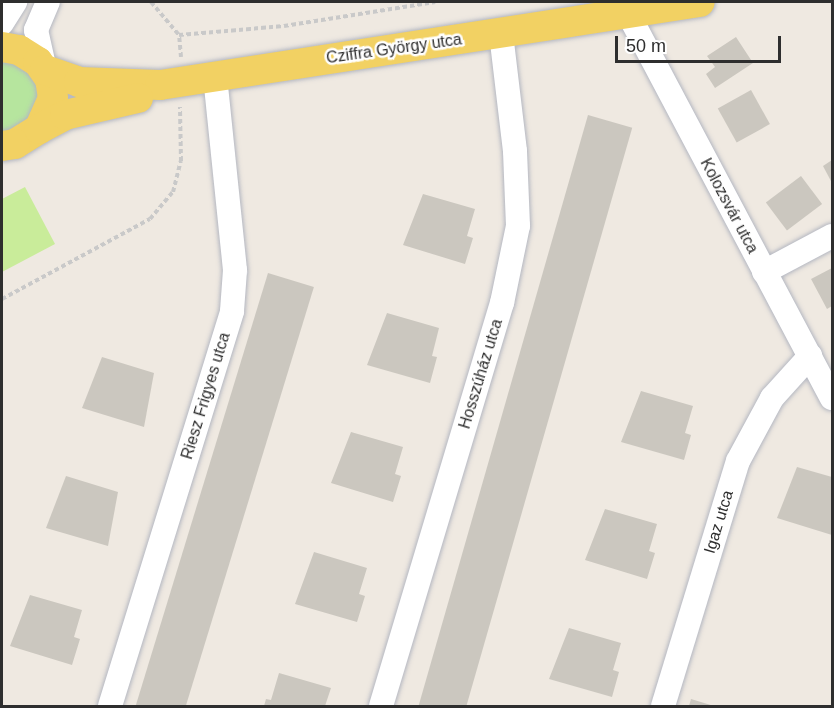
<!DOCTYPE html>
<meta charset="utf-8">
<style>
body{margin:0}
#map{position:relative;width:834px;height:708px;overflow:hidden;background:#efe9e1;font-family:Helvetica,sans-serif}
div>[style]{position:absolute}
.green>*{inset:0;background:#b6e59e}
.pitch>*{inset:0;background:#c9ec9a}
.building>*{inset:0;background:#cbc7bf;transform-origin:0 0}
.path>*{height:4px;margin-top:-2px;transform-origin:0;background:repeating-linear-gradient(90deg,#c9c9c9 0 4.5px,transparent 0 7.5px)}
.roads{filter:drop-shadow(0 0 2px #b4b7c1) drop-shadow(0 0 2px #b4b7c1)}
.minor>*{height:24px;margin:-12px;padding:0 12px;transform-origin:12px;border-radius:12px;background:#fff}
.major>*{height:30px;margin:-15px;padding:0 15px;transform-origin:15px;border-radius:15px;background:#f2d163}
span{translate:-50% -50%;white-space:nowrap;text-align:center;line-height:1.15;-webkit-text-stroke:5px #fff;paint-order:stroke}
.street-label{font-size:16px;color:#2e2e2e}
.frame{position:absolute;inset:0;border:3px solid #2e2e2e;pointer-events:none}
.scale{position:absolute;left:615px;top:36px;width:166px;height:27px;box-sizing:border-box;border:3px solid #2e2e2e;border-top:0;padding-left:8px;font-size:18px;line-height:21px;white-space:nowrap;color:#2e2e2e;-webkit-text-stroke:4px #fff;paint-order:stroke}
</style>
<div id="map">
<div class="green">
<i style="clip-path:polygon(2px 58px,31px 70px,41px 93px,34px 117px,2px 134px)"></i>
</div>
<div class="pitch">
<i style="clip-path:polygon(25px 187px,55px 244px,2px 272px,2px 199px)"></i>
</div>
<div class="building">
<i style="clip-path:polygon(736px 37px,753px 63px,715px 88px,706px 74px,715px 67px,707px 56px)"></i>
<i style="left:751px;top:90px;width:39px;height:38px;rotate:61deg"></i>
<i style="left:588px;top:115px;width:46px;height:617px;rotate:16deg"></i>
<i style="clip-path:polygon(832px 160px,832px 183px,823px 166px)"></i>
<i style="left:801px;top:176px;width:35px;height:44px;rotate:53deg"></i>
<i style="clip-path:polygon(423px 194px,475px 209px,467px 236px,473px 238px,465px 264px,403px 245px)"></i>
<i style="clip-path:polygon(832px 268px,832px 306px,827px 309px,811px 279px)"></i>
<i style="left:268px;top:273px;width:48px;height:452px;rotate:17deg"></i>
<i style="clip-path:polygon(387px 313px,439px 328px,432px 356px,437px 357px,430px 383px,367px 365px)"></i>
<i style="clip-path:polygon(102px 357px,154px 373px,144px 427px,82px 408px)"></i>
<i style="clip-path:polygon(641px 391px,693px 406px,685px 433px,691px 435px,684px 460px,621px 442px)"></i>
<i style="clip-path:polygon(351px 432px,403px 447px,395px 474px,401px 476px,393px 502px,331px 483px)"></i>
<i style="clip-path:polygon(797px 467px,832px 477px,832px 535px,777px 518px)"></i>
<i style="clip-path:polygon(66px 476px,118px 492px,108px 546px,46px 528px)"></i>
<i style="clip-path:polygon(605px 509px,657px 524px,649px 551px,655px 553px,647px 579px,585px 560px)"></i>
<i style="clip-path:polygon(314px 552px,367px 568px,359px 594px,365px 596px,357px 622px,295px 604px)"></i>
<i style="clip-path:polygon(30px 595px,82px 610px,74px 637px,80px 639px,72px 665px,10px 646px)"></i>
<i style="clip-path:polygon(569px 628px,621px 643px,613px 670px,619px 672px,612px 697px,549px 679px)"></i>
<i style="clip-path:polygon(279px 673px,331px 688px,325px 706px,264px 706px,266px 699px,271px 700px)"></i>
<i style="clip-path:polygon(691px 699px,714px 706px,689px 706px)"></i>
</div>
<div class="path">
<i style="left:151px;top:2px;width:43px;rotate:49.7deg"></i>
<i style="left:181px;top:57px;width:22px;rotate:-95deg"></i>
<i style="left:179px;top:35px;width:105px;rotate:-4.9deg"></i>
<i style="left:284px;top:26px;width:153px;rotate:-9deg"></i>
<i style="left:2px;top:299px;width:168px;rotate:-28.4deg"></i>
<i style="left:150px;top:219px;width:35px;rotate:-50deg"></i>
<i style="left:173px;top:192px;width:32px;rotate:-76deg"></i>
<i style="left:181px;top:161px;width:54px;rotate:-91.1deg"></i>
</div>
<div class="roads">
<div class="minor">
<i style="left:622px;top:2px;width:448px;rotate:62.1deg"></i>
<i style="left:2px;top:23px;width:25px;rotate:-58deg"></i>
<i style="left:45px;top:70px;width:41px;rotate:-102.7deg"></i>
<i style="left:36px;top:30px;width:30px;rotate:-67deg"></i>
<i style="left:764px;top:272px;width:77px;rotate:-27.9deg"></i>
<i style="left:110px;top:706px;width:413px;rotate:-72.8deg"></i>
<i style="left:232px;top:311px;width:41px;rotate:-85.8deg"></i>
<i style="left:235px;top:270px;width:195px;rotate:-95.9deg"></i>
<i style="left:381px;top:706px;width:421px;rotate:-73.3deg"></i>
<i style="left:502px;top:303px;width:79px;rotate:-78.3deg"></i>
<i style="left:518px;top:226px;width:75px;rotate:-92.3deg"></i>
<i style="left:515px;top:151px;width:119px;rotate:-96.8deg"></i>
<i style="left:663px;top:706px;width:256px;rotate:-73deg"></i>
<i style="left:738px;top:461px;width:72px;rotate:-61.6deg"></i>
<i style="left:772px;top:398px;width:57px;rotate:-47.9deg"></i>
</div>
<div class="major">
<i style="left:2px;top:47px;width:17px;rotate:10deg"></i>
<i style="left:19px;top:50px;width:22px;rotate:32deg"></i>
<i style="left:38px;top:62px;width:21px;rotate:55deg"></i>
<i style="left:50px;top:79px;width:19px;rotate:81deg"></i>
<i style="left:53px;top:98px;width:34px;rotate:114deg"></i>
<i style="left:39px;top:129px;width:28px;rotate:148deg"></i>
<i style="left:15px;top:144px;width:13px;rotate:171deg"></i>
<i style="left:45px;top:70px;width:36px;rotate:19deg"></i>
<i style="left:79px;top:82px;width:81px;rotate:2.1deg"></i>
<i style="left:160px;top:85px;width:546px;rotate:-8.74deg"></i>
<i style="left:39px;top:129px;width:30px;rotate:-28deg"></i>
<i style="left:65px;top:115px;width:75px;rotate:-13.1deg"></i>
</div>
</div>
<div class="street-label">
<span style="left:394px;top:49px;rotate:-8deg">Cziffra György utca</span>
<span style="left:729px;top:206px;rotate:62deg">Kolozsvár utca</span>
<span style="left:481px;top:374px;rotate:-73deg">Hosszúház utca</span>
<span style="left:206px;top:396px;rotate:-73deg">Riesz Frigyes utca</span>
<span style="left:719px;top:522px;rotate:-73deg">Igaz utca</span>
</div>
<div class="frame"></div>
<div class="scale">50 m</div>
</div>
